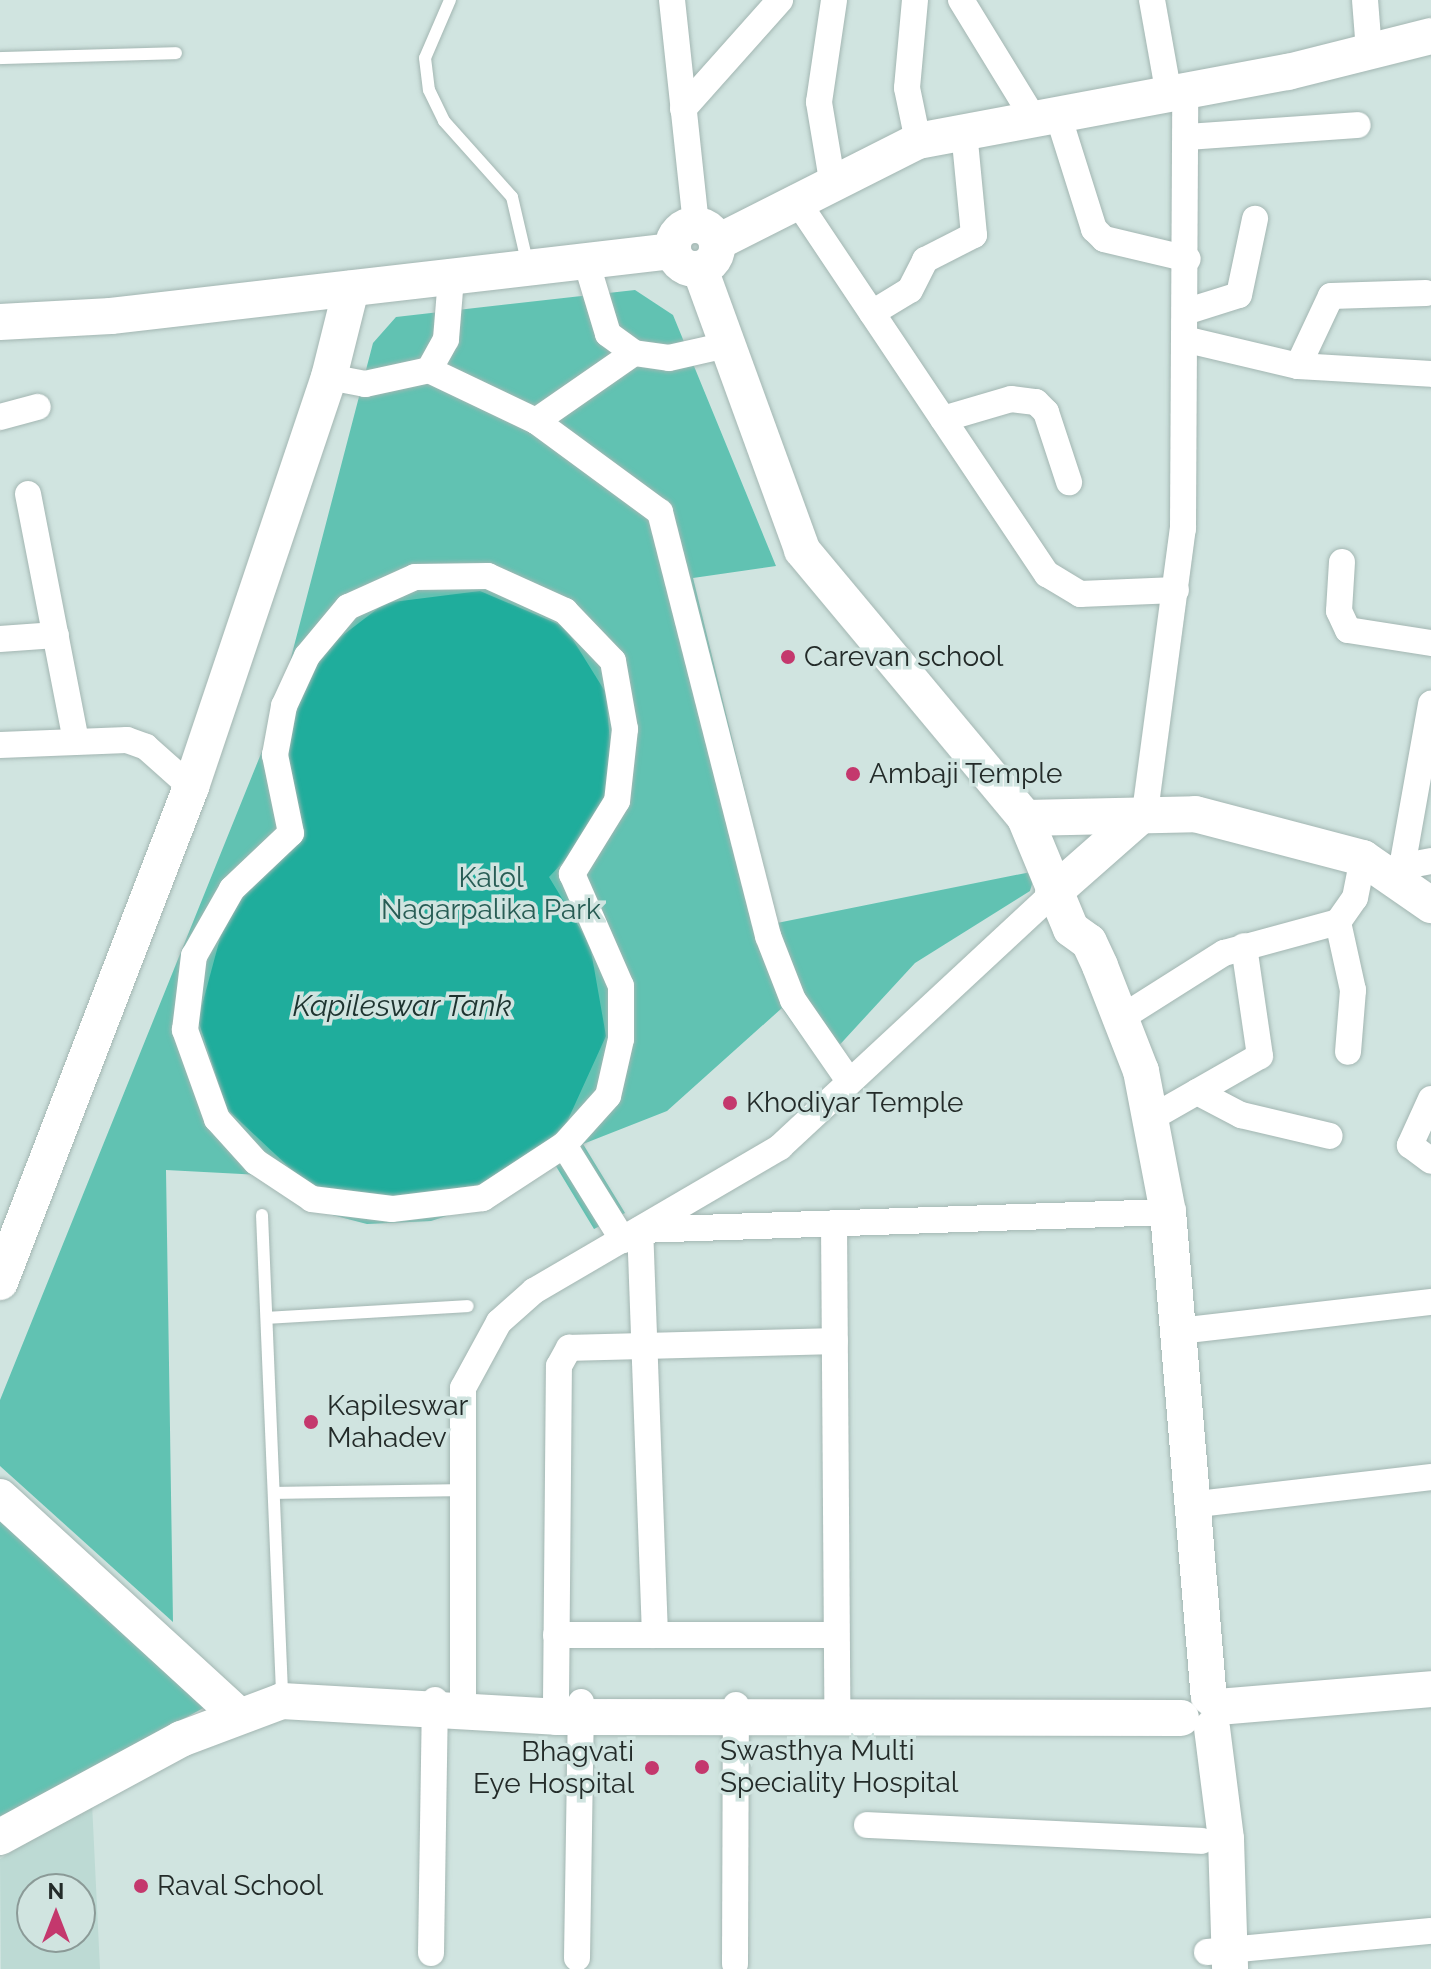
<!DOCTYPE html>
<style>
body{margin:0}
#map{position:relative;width:1431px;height:1969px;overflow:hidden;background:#d0e4e0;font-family:Raleway,sans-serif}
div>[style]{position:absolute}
.built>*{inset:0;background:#bddad4}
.green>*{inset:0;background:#61c2b2}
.water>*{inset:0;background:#1fad9c}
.roads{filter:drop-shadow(0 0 2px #a3b6b2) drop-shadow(0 0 2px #a3b6b2)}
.lane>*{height:12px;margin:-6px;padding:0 6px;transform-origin:6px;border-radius:6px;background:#fff}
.street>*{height:26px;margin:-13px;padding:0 13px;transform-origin:13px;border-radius:13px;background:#fff}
.secondary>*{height:36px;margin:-18px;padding:0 18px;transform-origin:18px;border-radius:18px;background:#fff}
.secondary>.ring{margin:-18px;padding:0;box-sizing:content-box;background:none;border:36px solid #fff;border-radius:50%}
.dots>*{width:22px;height:22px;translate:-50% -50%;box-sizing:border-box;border:4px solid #d0e4e0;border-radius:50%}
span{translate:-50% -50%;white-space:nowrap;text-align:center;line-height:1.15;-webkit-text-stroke:7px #d0e4e0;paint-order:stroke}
.poi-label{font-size:28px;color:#232b29}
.left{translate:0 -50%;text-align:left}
.right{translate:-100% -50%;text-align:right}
.park-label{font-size:28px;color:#285d55}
.water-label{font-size:30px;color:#1d332f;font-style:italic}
.north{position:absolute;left:16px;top:1873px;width:80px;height:80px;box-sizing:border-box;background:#d0e4e0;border:2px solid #8b9a97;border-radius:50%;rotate:0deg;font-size:22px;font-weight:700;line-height:32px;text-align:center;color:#232b29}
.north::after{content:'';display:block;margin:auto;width:28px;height:36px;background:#c4386d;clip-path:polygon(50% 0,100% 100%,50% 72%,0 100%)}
</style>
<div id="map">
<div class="built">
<i style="clip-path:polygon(evenodd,92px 1803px,100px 1969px,1px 1969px,0 1859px,92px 1803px,32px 1889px,80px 1889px,80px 1937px,32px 1937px,32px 1889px)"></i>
</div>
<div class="green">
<i style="clip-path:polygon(635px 290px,673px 315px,776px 566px,693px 578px,777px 923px,1036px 871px,1030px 891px,915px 963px,822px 1064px,782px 1008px,667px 1111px,583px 1144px,625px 1213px,594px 1229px,551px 1158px,490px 1202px,431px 1221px,367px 1224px,301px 1207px,259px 1175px,166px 1170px,173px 1622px,0 1466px,0 1400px,275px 719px,373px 343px,396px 317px)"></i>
<i style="clip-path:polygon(0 1521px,209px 1705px,0 1818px)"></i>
</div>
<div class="water">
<i style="clip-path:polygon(480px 591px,565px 627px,606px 693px,613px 780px,579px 845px,549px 877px,590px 945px,606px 1036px,566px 1124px,507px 1179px,397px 1200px,309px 1186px,227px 1109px,198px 1020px,229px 905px,304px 838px,283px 745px,317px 655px,385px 603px)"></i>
</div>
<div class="roads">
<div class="lane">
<i style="left:450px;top:0;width:63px;rotate:113.3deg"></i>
<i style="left:425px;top:58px;width:32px;rotate:83deg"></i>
<i style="left:429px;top:90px;width:34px;rotate:64deg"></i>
<i style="left:444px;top:121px;width:102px;rotate:48.2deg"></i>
<i style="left:512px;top:197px;width:71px;rotate:76.9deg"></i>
<i style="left:0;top:58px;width:176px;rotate:-1.6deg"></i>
<i style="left:262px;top:1215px;width:482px;rotate:87.6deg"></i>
<i style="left:267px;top:1318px;width:201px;rotate:-3.4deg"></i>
<i style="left:275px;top:1493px;width:187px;rotate:-0.9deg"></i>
</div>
<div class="street">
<i style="left:672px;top:0;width:225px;rotate:83.9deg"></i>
<i style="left:915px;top:0;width:88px;rotate:95.2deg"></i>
<i style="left:907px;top:88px;width:54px;rotate:78.3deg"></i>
<i style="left:961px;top:0;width:140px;rotate:58.5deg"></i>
<i style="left:1152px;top:0;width:97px;rotate:79.9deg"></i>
<i style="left:1365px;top:0;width:51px;rotate:85.5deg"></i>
<i style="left:683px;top:109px;width:146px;rotate:-48.3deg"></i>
<i style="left:1058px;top:115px;width:120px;rotate:72.5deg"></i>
<i style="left:1094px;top:229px;width:14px;rotate:45deg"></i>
<i style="left:1104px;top:239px;width:86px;rotate:13.4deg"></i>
<i style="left:1186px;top:137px;width:172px;rotate:-4deg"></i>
<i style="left:832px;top:180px;width:79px;rotate:-99.5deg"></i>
<i style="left:819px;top:102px;width:103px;rotate:-81.6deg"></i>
<i style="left:795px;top:198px;width:453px;rotate:56.2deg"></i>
<i style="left:1047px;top:574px;width:39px;rotate:31deg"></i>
<i style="left:1080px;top:594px;width:96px;rotate:-2.4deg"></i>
<i style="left:586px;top:261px;width:76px;rotate:73.2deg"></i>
<i style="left:608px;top:334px;width:32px;rotate:36deg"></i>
<i style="left:634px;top:353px;width:35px;rotate:8deg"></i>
<i style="left:669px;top:358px;width:64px;rotate:-12.7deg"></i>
<i style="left:1188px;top:311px;width:53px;rotate:-17.4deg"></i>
<i style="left:1239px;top:295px;width:78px;rotate:-78.1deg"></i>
<i style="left:872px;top:313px;width:44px;rotate:-31.2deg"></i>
<i style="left:910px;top:290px;width:34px;rotate:-63deg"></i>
<i style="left:925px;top:260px;width:55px;rotate:-27deg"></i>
<i style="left:974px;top:235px;width:104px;rotate:-95.5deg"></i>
<i style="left:1188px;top:340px;width:113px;rotate:13.3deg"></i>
<i style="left:1298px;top:366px;width:133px;rotate:3.4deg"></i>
<i style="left:1298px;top:366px;width:77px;rotate:-64.8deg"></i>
<i style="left:1331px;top:296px;width:95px;rotate:-1.8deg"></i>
<i style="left:429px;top:370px;width:119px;rotate:25.5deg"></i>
<i style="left:536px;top:421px;width:154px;rotate:36.3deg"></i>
<i style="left:660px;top:512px;width:438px;rotate:75.7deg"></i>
<i style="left:768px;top:936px;width:69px;rotate:68.7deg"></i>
<i style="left:793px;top:1000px;width:98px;rotate:55.3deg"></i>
<i style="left:329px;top:377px;width:37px;rotate:11deg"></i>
<i style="left:365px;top:384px;width:66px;rotate:-12.3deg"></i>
<i style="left:429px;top:370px;width:35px;rotate:-61deg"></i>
<i style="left:446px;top:339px;width:61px;rotate:-85.3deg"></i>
<i style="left:0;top:417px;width:39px;rotate:-15deg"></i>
<i style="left:943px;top:419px;width:71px;rotate:-16.4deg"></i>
<i style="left:1011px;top:399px;width:25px;rotate:7deg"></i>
<i style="left:1036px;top:402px;width:14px;rotate:45deg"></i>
<i style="left:1046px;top:412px;width:74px;rotate:71.8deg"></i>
<i style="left:536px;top:421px;width:119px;rotate:-34.8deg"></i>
<i style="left:28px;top:494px;width:251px;rotate:79deg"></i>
<i style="left:1342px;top:562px;width:49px;rotate:93.5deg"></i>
<i style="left:1339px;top:611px;width:21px;rotate:65deg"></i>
<i style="left:1348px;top:630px;width:84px;rotate:8.9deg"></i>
<i style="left:0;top:639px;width:56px;rotate:-4.1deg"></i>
<i style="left:0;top:745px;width:127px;rotate:-2.3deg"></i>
<i style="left:127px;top:740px;width:20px;rotate:20deg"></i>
<i style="left:146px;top:747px;width:60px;rotate:41.6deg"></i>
<i style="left:1145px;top:812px;width:286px;rotate:-82.4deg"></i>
<i style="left:1183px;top:529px;width:437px;rotate:-89.7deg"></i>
<i style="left:1402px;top:867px;width:166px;rotate:-79.9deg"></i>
<i style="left:1389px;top:869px;width:43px;rotate:-10.8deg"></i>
<i style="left:1338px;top:922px;width:70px;rotate:77.6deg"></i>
<i style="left:1353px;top:990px;width:62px;rotate:94.6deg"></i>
<i style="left:1121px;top:1018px;width:122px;rotate:-32.3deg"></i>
<i style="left:1224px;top:953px;width:118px;rotate:-15.2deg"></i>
<i style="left:1338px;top:922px;width:29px;rotate:-55deg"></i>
<i style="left:1355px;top:898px;width:41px;rotate:-78.7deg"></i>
<i style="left:1197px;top:1092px;width:50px;rotate:27.6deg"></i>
<i style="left:1241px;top:1115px;width:91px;rotate:13.3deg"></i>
<i style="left:1431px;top:1099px;width:51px;rotate:114.5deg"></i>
<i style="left:1410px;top:1145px;width:26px;rotate:37deg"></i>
<i style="left:1153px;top:1117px;width:123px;rotate:-29.7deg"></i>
<i style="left:1260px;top:1056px;width:111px;rotate:-98.3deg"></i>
<i style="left:564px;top:1145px;width:97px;rotate:146.8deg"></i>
<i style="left:483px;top:1198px;width:92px;rotate:173.1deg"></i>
<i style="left:392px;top:1209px;width:81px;rotate:-172.9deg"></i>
<i style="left:312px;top:1199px;width:67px;rotate:-146.5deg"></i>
<i style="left:256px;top:1162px;width:58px;rotate:-132.2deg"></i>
<i style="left:217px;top:1119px;width:95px;rotate:-109.8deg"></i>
<i style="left:185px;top:1030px;width:75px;rotate:-83.1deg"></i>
<i style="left:194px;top:956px;width:77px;rotate:-60.4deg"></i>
<i style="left:232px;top:889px;width:81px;rotate:-43.5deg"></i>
<i style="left:291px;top:833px;width:80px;rotate:-101.6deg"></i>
<i style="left:275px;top:755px;width:50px;rotate:-79.6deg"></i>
<i style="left:284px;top:706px;width:55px;rotate:-65.3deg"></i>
<i style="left:307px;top:656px;width:64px;rotate:-50.1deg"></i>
<i style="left:348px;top:607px;width:73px;rotate:-24.1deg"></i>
<i style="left:415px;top:577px;width:73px;rotate:-0.8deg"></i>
<i style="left:488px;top:576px;width:85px;rotate:24.4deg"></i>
<i style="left:565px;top:611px;width:69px;rotate:46.2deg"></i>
<i style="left:613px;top:661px;width:69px;rotate:80deg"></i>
<i style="left:625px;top:729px;width:72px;rotate:96.3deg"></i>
<i style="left:617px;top:801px;width:86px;rotate:121.7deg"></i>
<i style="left:572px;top:874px;width:122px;rotate:66.4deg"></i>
<i style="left:621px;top:986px;width:53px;rotate:90deg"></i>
<i style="left:621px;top:1039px;width:58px;rotate:102.8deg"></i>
<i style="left:608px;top:1096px;width:66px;rotate:131.9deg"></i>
<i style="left:564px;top:1145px;width:112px;rotate:58.2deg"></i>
<i style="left:834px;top:1223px;width:483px;rotate:89.6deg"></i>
<i style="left:1179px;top:1331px;width:254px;rotate:-6.6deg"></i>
<i style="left:1198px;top:1504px;width:235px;rotate:-6.6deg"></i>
<i style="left:556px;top:1635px;width:280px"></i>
<i style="left:655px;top:1635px;width:405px;rotate:-92.1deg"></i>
<i style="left:640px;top:1230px;width:528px;rotate:-1.95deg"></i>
<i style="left:463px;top:1699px;width:311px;rotate:-90deg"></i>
<i style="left:463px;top:1388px;width:75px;rotate:-61.4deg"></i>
<i style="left:499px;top:1322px;width:47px;rotate:-41.5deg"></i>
<i style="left:534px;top:1291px;width:285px;rotate:-30.3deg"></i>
<i style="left:780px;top:1147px;width:373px;rotate:-42.9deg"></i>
<i style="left:556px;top:1702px;width:336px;rotate:-89.5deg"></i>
<i style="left:559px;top:1366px;width:21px;rotate:-61deg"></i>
<i style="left:569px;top:1348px;width:266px;rotate:-1.5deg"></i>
<i style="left:867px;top:1825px;width:335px;rotate:2.7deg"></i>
<i style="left:1207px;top:1952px;width:225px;rotate:-5.4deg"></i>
<i style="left:431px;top:1953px;width:253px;rotate:-89.1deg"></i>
<i style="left:577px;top:1958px;width:256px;rotate:-89.1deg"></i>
<i style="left:735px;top:1964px;width:259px;rotate:-89.8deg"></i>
</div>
<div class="secondary">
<i class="ring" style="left:673px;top:225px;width:8px;height:8px"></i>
<i style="left:718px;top:242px;width:224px;rotate:-26.8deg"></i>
<i style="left:918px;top:141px;width:376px;rotate:-10.6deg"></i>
<i style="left:1288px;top:72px;width:147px;rotate:-14.1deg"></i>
<i style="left:700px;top:269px;width:299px;rotate:70deg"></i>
<i style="left:802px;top:550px;width:349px;rotate:50.2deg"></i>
<i style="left:1025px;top:818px;width:120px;rotate:67.5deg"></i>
<i style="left:1071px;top:929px;width:22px;rotate:36deg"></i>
<i style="left:1089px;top:942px;width:26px;rotate:65deg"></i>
<i style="left:1100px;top:966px;width:113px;rotate:68.7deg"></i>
<i style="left:1141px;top:1071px;width:144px;rotate:79.2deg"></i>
<i style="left:1168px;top:1212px;width:486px;rotate:85.2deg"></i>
<i style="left:0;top:322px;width:111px;rotate:-3.1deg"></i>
<i style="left:111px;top:316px;width:566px;rotate:-6.6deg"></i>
<i style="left:1025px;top:818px;width:170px;rotate:-1.3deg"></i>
<i style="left:1195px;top:814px;width:174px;rotate:14.7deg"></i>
<i style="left:1363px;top:858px;width:83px;rotate:34.7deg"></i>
<i style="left:1053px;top:893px;width:123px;rotate:-41.4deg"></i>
<i style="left:0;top:1282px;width:531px;rotate:-68.9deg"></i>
<i style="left:191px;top:787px;width:433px;rotate:-71.4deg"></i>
<i style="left:329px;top:377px;width:91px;rotate:-76deg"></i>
<i style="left:0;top:1497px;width:321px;rotate:42.5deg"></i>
<i style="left:1218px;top:1707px;width:214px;rotate:-4.8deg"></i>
<i style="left:1212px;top:1728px;width:112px;rotate:82.8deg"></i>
<i style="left:1226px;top:1839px;width:130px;rotate:88.2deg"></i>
<i style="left:0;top:1837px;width:206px;rotate:-28.4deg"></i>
<i style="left:181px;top:1739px;width:108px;rotate:-20.6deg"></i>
<i style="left:282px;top:1701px;width:274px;rotate:3.3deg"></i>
<i style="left:556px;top:1717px;width:625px;rotate:0.09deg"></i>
</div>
</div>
<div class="dots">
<i style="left:788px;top:657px;background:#c4386d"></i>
<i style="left:853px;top:774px;background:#c4386d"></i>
<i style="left:730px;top:1103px;background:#c4386d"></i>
<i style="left:311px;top:1422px;background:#c4386d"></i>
<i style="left:702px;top:1767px;background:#c4386d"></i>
<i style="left:652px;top:1768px;background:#c4386d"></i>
<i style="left:141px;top:1886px;background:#c4386d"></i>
</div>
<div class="poi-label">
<span class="left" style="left:804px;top:657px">Carevan school</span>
<span class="left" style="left:869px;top:774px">Ambaji Temple</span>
<span class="left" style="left:746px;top:1103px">Khodiyar Temple</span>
<span class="left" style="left:327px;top:1422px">Kapileswar<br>Mahadev</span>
<span class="left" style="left:720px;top:1767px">Swasthya Multi<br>Speciality Hospital</span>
<span class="right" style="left:634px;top:1768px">Bhagvati<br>Eye Hospital</span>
<span class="left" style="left:157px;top:1886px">Raval School</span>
</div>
<div class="park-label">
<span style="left:491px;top:894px">Kalol<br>Nagarpalika Park</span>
</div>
<div class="water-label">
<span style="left:402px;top:1006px">Kapileswar Tank</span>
</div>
<div class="north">N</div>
</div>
